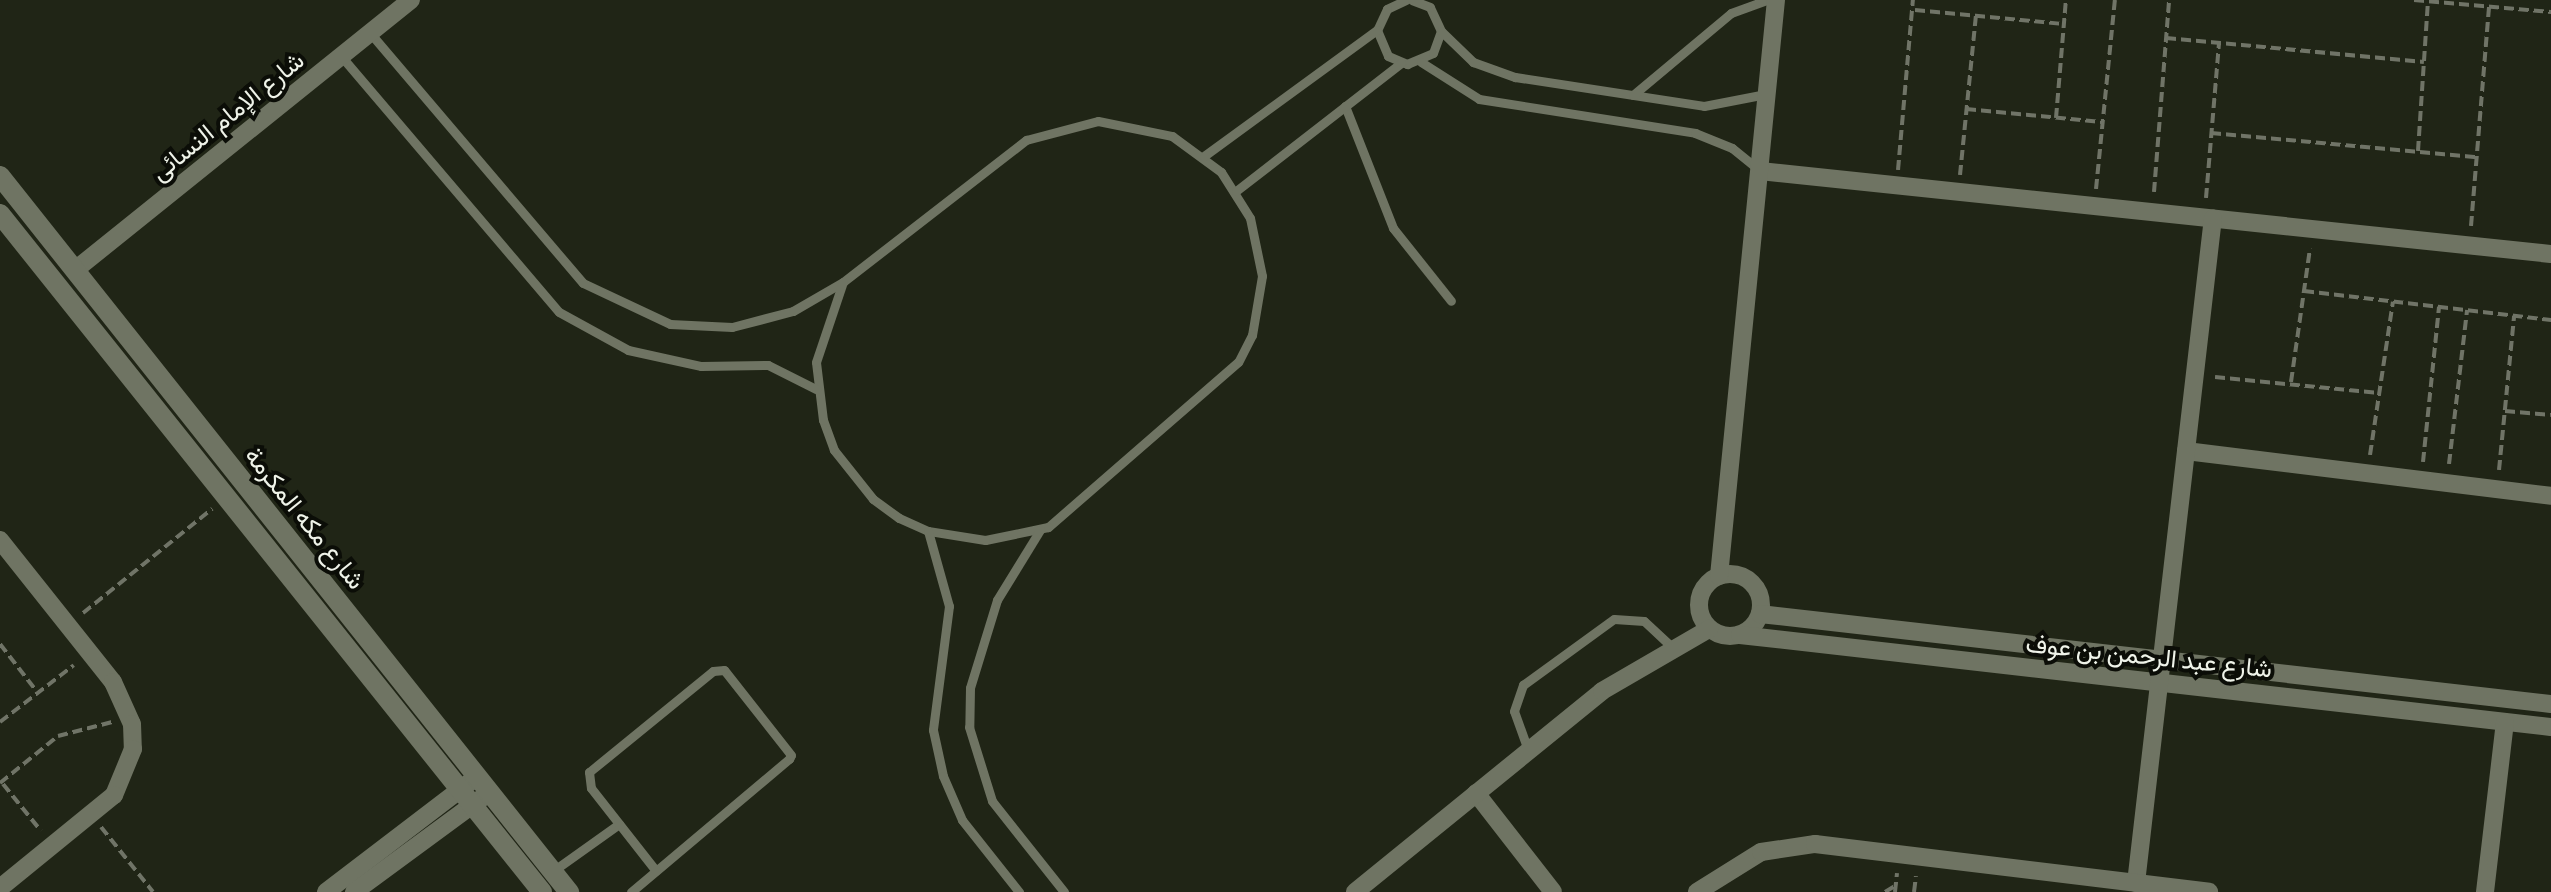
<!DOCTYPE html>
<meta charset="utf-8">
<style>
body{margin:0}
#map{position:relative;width:2551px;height:892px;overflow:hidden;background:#202516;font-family:"PT Sans Narrow",Vazirmatn,sans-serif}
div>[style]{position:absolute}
.path>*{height:4px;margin-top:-2px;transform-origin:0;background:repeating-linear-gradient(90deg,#707467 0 10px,transparent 0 15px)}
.service>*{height:9px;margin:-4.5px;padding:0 4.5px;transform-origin:4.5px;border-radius:4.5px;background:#6f7463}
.minor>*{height:18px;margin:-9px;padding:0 9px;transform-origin:9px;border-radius:9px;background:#6f7463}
.minor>.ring{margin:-9px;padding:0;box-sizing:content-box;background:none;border:18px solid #6f7463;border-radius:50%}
.tertiary>*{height:20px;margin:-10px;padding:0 10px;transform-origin:10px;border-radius:10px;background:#6f7463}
span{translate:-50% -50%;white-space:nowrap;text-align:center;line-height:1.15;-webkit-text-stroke:8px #0b0d07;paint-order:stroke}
.street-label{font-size:25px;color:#eff3e9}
</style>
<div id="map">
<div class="path">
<i style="left:2414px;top:0;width:138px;rotate:5deg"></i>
<i style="left:1915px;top:10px;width:150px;rotate:5.4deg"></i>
<i style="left:2166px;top:38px;width:259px;rotate:5.3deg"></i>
<i style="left:1966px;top:109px;width:136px;rotate:5.5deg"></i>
<i style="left:2056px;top:118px;width:118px;rotate:-85.2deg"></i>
<i style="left:2211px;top:133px;width:267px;rotate:5.2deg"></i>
<i style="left:2418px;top:151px;width:150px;rotate:-86.2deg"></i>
<i style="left:1898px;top:170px;width:171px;rotate:-85deg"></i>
<i style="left:1960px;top:175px;width:161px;rotate:-84.3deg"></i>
<i style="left:2096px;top:189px;width:190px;rotate:-84.3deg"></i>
<i style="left:2154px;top:192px;width:193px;rotate:-85.5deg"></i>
<i style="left:2206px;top:198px;width:156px;rotate:-85.2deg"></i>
<i style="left:2471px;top:226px;width:220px;rotate:-85.3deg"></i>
<i style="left:2304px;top:291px;width:249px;rotate:6.7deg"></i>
<i style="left:2215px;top:377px;width:165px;rotate:5.6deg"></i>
<i style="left:2291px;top:382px;width:135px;rotate:-81.9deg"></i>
<i style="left:2505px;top:411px;width:46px;rotate:5deg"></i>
<i style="left:2370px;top:455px;width:155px;rotate:-81.5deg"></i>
<i style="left:2423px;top:462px;width:156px;rotate:-84.1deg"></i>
<i style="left:2449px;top:464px;width:155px;rotate:-83.3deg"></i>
<i style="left:2499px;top:470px;width:155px;rotate:-84.4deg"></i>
<i style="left:83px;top:613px;width:166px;rotate:-38.9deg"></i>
<i style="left:0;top:644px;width:62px;rotate:52.2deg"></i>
<i style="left:0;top:722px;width:93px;rotate:-37.6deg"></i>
<i style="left:0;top:783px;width:75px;rotate:-39deg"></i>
<i style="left:58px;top:736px;width:56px;rotate:-14.5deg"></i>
<i style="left:3px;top:784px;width:60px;rotate:51deg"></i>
<i style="left:101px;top:827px;width:83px;rotate:51.3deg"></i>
<i style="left:1885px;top:892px;width:12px;rotate:-31deg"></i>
<i style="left:1895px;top:892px;width:19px;rotate:-84deg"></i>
<i style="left:1914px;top:892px;width:16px;rotate:-83deg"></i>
</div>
<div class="service">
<i style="left:1406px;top:0;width:21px;rotate:155deg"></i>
<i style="left:1387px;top:9px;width:23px;rotate:115deg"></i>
<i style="left:1377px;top:30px;width:28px;rotate:67deg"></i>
<i style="left:1388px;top:56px;width:21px;rotate:23deg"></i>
<i style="left:1407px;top:64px;width:28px;rotate:-23deg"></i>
<i style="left:1433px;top:53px;width:23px;rotate:-70deg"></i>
<i style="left:1441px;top:31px;width:26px;rotate:-115deg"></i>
<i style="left:1430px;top:7px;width:19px;rotate:-159deg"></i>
<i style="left:1441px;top:31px;width:45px;rotate:44.1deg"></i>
<i style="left:1473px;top:62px;width:45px;rotate:19.7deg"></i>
<i style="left:1515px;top:77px;width:191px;rotate:8.7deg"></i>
<i style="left:1704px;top:106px;width:63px;rotate:-11deg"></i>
<i style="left:371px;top:34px;width:327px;rotate:49.6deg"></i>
<i style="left:583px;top:283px;width:96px;rotate:25.2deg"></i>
<i style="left:670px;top:324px;width:62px;rotate:2.8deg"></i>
<i style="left:732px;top:327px;width:63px;rotate:-14.7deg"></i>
<i style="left:793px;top:311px;width:58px;rotate:-30.1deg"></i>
<i style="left:843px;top:282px;width:232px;rotate:-37.8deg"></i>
<i style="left:1026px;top:140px;width:74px;rotate:-14.8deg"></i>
<i style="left:1098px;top:121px;width:76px;rotate:11.5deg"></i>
<i style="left:1172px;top:136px;width:61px;rotate:36.3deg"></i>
<i style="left:1221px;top:172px;width:54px;rotate:57.8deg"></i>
<i style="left:1250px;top:218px;width:59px;rotate:78.3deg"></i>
<i style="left:1262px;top:276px;width:60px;rotate:99.6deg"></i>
<i style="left:1252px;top:335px;width:30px;rotate:117deg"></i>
<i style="left:1238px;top:362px;width:252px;rotate:139deg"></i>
<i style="left:1048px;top:527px;width:64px;rotate:168.3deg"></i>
<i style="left:985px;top:540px;width:58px;rotate:-171deg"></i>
<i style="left:928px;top:531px;width:32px;rotate:-156deg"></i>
<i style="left:899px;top:518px;width:32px;rotate:-144deg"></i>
<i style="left:873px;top:499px;width:63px;rotate:-128.5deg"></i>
<i style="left:834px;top:450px;width:32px;rotate:-110deg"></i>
<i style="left:823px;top:420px;width:58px;rotate:-96.9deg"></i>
<i style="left:816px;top:362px;width:84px;rotate:-71.4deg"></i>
<i style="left:341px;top:56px;width:336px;rotate:49.6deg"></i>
<i style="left:559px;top:312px;width:79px;rotate:28.8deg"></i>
<i style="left:628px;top:350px;width:75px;rotate:12.4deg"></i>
<i style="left:701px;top:366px;width:67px;rotate:-0.9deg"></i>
<i style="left:768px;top:365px;width:54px;rotate:26.6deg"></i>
<i style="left:1421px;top:62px;width:69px;rotate:32.5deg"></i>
<i style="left:1479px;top:99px;width:219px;rotate:8.9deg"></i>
<i style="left:1695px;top:133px;width:40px;rotate:22deg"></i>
<i style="left:1732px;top:148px;width:33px;rotate:39deg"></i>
<i style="left:1633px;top:95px;width:128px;rotate:-39.9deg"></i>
<i style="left:1731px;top:13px;width:38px;rotate:-20deg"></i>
<i style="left:1345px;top:106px;width:131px;rotate:68.5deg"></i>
<i style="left:1393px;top:228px;width:93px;rotate:51.5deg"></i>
<i style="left:1204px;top:156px;width:214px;rotate:-36.1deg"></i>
<i style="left:1236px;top:191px;width:209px;rotate:-37.8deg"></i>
<i style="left:1040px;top:530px;width:82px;rotate:121.6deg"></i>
<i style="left:997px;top:600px;width:92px;rotate:107.1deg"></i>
<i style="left:970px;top:688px;width:39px;rotate:91deg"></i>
<i style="left:969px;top:727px;width:77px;rotate:72.7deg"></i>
<i style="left:992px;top:801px;width:116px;rotate:51.6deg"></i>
<i style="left:928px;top:531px;width:78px;rotate:74.4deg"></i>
<i style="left:949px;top:606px;width:125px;rotate:97.4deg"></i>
<i style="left:933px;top:730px;width:47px;rotate:77.7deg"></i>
<i style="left:943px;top:776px;width:48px;rotate:66.6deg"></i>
<i style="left:962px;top:820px;width:92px;rotate:51.6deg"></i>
<i style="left:1528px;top:750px;width:41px;rotate:-109.7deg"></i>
<i style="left:1514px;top:711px;width:28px;rotate:-71deg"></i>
<i style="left:1523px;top:685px;width:112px;rotate:-36deg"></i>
<i style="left:1614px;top:619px;width:30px;rotate:4deg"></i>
<i style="left:1644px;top:621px;width:38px;rotate:43deg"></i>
<i style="left:553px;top:871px;width:81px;rotate:-35.5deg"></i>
<i style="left:631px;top:892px;width:207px;rotate:-40.1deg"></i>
<i style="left:789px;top:759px;width:4px;rotate:-63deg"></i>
<i style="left:791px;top:755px;width:108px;rotate:-128.2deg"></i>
<i style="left:724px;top:670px;width:11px;rotate:175deg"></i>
<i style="left:713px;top:671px;width:160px;rotate:140.8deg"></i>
<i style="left:589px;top:772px;width:16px;rotate:83deg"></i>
<i style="left:591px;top:788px;width:105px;rotate:51.9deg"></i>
</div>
<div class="minor">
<i style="left:1760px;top:171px;width:795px;rotate:5.99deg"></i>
<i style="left:75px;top:270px;width:431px;rotate:-38.8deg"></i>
<i style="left:2186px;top:451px;width:368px;rotate:7deg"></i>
<i style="left:0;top:540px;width:181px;rotate:51.5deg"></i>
<i style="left:113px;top:682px;width:46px;rotate:65.7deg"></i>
<i style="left:132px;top:724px;width:25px;rotate:88deg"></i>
<i style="left:133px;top:749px;width:50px;rotate:112.4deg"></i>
<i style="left:114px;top:795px;width:147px;rotate:140.8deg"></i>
<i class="ring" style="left:1699px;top:574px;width:44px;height:44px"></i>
<i style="left:1719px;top:576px;width:579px;rotate:-84.35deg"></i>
<i style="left:1760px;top:614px;width:796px;rotate:6.49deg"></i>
<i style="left:1740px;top:635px;width:816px;rotate:6.47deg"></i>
<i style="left:1476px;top:793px;width:125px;rotate:52.1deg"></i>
<i style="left:2136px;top:883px;width:669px;rotate:-83.4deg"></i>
<i style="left:326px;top:892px;width:181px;rotate:-37.4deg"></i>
<i style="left:354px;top:892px;width:159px;rotate:-36.3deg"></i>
<i style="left:1355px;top:892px;width:318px;rotate:-39.1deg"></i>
<i style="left:1602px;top:691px;width:124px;rotate:-30.1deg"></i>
<i style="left:1697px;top:892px;width:75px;rotate:-32deg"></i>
<i style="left:1761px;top:852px;width:55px;rotate:-8.4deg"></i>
<i style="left:1815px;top:844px;width:397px;rotate:6.9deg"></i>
<i style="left:2485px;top:892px;width:171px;rotate:-83.3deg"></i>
</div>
<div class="tertiary">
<i style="left:0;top:176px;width:915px;rotate:51.53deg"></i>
<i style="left:0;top:214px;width:868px;rotate:51.36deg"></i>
</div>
<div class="street-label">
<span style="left:227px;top:116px;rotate:-39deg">شارع الإمام النسائى</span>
<span style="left:305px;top:518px;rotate:51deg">شارع مكه المكرمة</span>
<span style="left:2149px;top:656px;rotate:6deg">شارع عبد الرحمن بن عوف</span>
</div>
</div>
